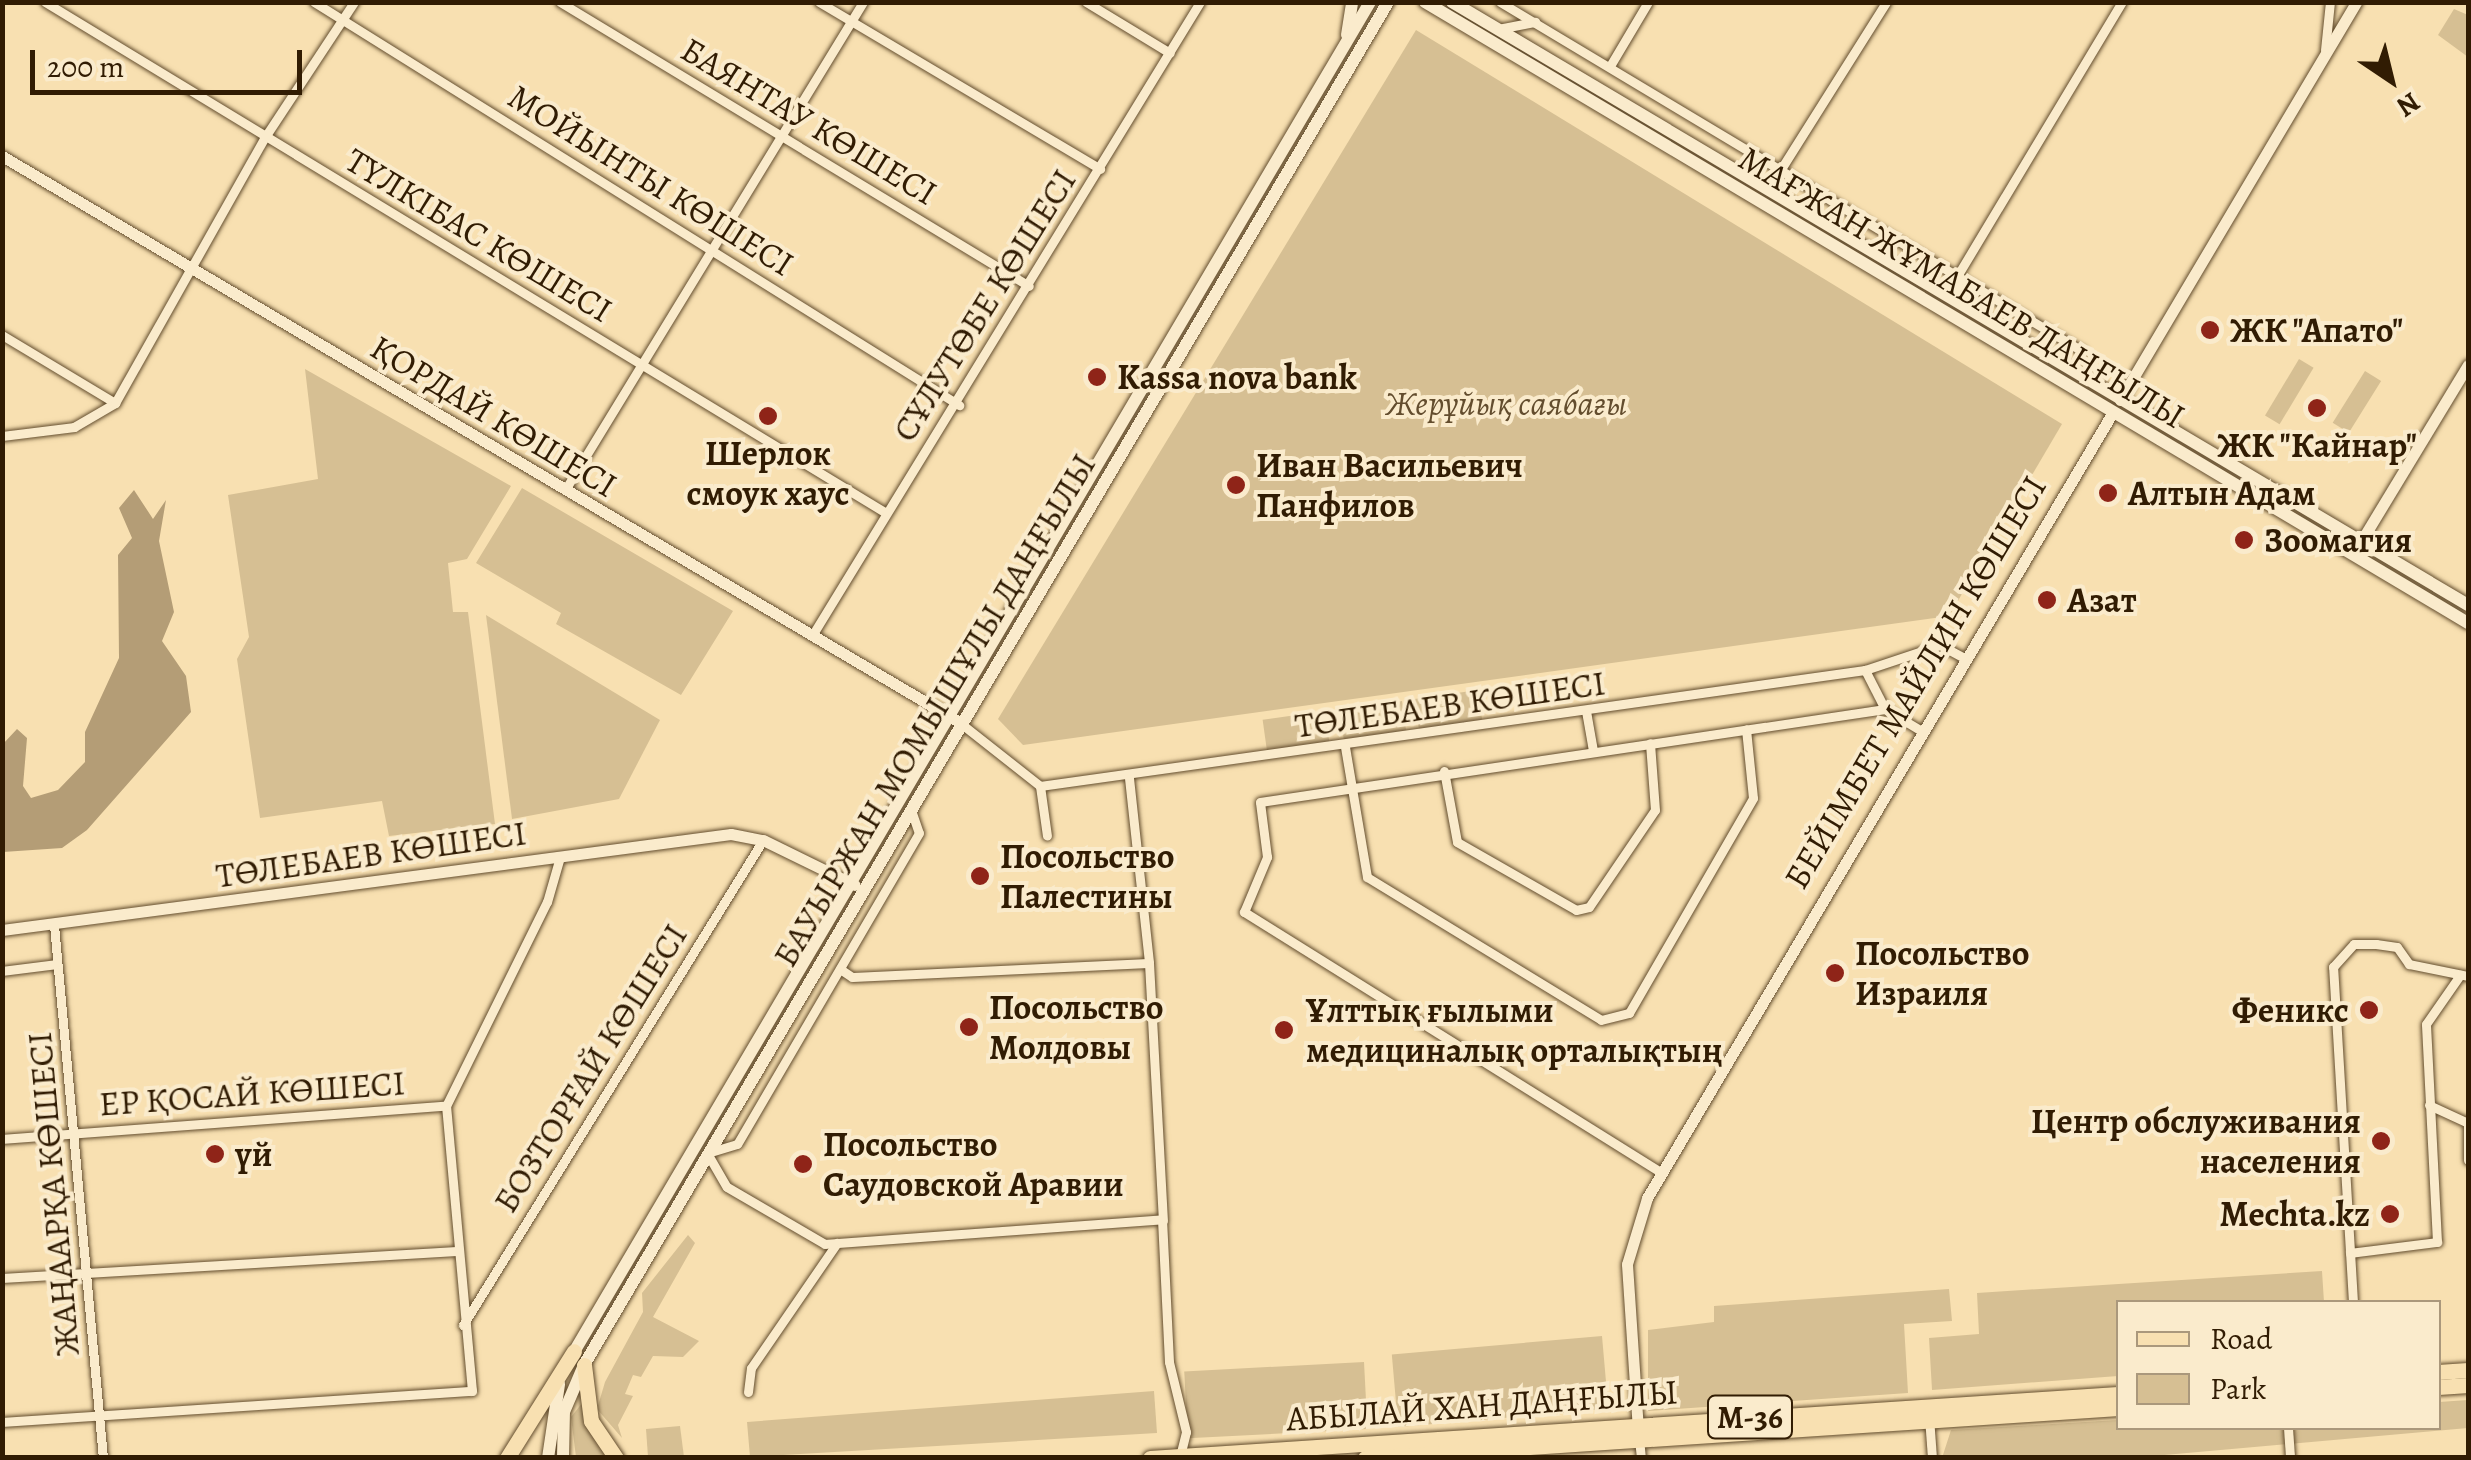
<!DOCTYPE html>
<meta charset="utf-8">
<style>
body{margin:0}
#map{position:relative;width:2471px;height:1460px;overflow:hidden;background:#f8e0b1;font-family:Alegreya,serif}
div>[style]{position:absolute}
.green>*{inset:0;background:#d6bf93;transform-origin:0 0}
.water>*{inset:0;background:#b49d76}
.roads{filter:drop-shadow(0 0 2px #634d2e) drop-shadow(0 0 2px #634d2e)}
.minor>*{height:9px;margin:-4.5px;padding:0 4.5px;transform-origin:4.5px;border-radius:4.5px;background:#faebcc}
.tertiary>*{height:11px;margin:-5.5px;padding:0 5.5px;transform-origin:5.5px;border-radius:5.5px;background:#faebcc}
.secondary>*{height:12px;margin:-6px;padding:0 6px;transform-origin:6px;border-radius:6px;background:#faebcc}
.primary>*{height:15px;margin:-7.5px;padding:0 7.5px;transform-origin:7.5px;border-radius:7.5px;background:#f8e0b1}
.dots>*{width:28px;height:28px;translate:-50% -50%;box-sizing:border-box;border:5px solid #faebcc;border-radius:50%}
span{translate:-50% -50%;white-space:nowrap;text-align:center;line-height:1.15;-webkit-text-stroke:8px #faebcc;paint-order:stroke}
.shield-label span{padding:2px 8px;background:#faebcc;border:2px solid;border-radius:8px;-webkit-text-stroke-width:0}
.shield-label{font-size:32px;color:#311c03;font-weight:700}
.street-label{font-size:35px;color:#311c03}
.poi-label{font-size:35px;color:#311c03;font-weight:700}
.left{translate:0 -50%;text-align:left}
.right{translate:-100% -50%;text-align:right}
.park-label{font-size:35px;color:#634d2e;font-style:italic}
.frame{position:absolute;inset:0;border:5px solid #311c03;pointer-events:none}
.legend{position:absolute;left:2116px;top:1300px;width:325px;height:130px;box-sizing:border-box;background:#faebcc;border:2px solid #aa987c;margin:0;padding:12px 18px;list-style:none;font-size:30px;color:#311c03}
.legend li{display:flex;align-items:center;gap:20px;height:50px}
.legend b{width:50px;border:2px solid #aa987c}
.north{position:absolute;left:2341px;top:30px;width:100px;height:100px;-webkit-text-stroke:8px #faebcc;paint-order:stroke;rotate:145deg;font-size:28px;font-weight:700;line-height:40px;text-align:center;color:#311c03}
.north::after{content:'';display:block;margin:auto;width:35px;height:45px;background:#311c03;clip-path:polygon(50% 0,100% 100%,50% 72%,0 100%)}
.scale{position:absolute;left:30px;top:50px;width:272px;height:45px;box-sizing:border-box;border:5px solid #311c03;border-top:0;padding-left:12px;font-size:30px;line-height:35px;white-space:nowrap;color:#311c03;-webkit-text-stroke:8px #faebcc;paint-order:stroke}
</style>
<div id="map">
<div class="green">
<i style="clip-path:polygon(2454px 9px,2468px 15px,2468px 57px,2438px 35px)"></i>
<i style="clip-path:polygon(1416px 30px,2062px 424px,1949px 616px,1023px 745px,998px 719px)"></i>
<i style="left:2299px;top:359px;width:17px;height:66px;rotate:31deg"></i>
<i style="clip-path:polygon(305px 369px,511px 486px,467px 559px,448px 563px,453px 612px,468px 612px,495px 824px,389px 836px,382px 801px,260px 818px,237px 659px,249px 637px,228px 495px,318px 479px)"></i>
<i style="left:2365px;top:371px;width:19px;height:61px;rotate:32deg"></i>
<i style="clip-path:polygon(522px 488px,733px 611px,681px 695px,556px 624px,561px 613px,476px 563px)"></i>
<i style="clip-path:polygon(486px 615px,660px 720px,619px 799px,512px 819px)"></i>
<i style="left:1478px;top:690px;width:34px;height:64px;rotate:82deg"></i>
<i style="left:1402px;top:701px;width:34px;height:63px;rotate:82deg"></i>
<i style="left:1325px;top:711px;width:34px;height:63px;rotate:82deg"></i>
<i style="clip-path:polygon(688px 1235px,695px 1243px,653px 1317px,699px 1341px,683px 1357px,653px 1356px,641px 1377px,633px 1375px,625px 1394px,633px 1396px,618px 1425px,622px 1438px,597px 1409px,605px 1382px,643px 1312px,642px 1293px)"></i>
<i style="clip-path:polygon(2322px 1271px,2324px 1302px,2118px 1302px,2118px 1376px,1932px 1390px,1929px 1338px,1979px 1334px,1977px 1293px)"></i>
<i style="clip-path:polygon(1949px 1289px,1952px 1321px,1904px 1324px,1908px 1393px,1648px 1411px,1648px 1330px,1714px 1322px,1714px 1306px)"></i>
<i style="left:1602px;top:1336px;width:73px;height:211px;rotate:85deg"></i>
<i style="left:1364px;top:1362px;width:67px;height:180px;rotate:87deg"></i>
<i style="clip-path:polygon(1154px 1391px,1157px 1433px,750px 1457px,747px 1422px)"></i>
<i style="clip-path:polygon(2468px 1400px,2468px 1428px,2142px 1457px,1942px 1458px,1951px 1430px,2118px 1420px,2118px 1428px,2438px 1428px,2439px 1402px)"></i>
<i style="clip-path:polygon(583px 1402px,607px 1457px,576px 1457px,571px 1417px)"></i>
<i style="clip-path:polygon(680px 1426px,684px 1457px,648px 1457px,646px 1429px)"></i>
</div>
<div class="water">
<i style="clip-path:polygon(134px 490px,153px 519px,166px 500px,159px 541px,174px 612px,162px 641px,186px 676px,191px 712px,87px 830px,62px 848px,3px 852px,3px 744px,17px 729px,27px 738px,23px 786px,31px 798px,58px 790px,85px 762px,85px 732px,119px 658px,118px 555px,132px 538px,119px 508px)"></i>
</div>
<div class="roads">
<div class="minor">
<i style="left:45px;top:2px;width:984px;rotate:31.28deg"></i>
<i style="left:314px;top:2px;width:761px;rotate:32deg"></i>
<i style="left:560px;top:2px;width:548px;rotate:31.2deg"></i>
<i style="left:819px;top:2px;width:327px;rotate:30.7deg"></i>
<i style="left:1086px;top:2px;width:98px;rotate:31.3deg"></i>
<i style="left:1500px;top:2px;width:679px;rotate:30.95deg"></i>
<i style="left:1498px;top:29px;width:38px;rotate:-11deg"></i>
<i style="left:2325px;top:50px;width:48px;rotate:-84.1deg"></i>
<i style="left:1610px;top:66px;width:74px;rotate:-59.3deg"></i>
<i style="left:1781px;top:169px;width:197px;rotate:-57.8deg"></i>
<i style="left:1955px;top:300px;width:27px;rotate:-82deg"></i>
<i style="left:1959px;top:273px;width:316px;rotate:-59deg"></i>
<i style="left:2px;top:335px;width:132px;rotate:31deg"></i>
<i style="left:2px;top:436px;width:73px;rotate:-7.1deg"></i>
<i style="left:74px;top:427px;width:48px;rotate:-30.3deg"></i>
<i style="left:115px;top:403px;width:305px;rotate:-60.6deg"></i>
<i style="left:265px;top:137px;width:162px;rotate:-56.6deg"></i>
<i style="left:565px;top:490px;width:572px;rotate:-58.59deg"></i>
<i style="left:813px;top:634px;width:741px;rotate:-58.52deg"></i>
<i style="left:1865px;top:670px;width:44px;rotate:62.9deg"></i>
<i style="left:1586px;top:711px;width:40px;rotate:80deg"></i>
<i style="left:959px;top:722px;width:103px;rotate:38.3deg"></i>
<i style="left:1040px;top:786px;width:833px;rotate:-8deg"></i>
<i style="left:1865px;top:670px;width:79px;rotate:-18.4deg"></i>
<i style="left:1940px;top:645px;width:26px;rotate:28deg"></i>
<i style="left:1345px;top:747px;width:132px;rotate:80.4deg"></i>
<i style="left:1367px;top:877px;width:274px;rotate:31.4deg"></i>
<i style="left:1601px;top:1020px;width:29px;rotate:-14deg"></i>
<i style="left:1629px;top:1013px;width:248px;rotate:-60deg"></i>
<i style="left:1753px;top:798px;width:69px;rotate:-95.8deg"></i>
<i style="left:1444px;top:771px;width:72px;rotate:79.6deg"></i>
<i style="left:1457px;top:842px;width:137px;rotate:29.7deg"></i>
<i style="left:1576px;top:910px;width:13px;rotate:-13deg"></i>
<i style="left:1589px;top:907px;width:117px;rotate:-55.8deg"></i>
<i style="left:1655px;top:810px;width:67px;rotate:-94.3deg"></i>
<i style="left:1129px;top:778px;width:186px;rotate:83.8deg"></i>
<i style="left:1149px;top:963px;width:258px;rotate:86.9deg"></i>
<i style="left:1040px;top:786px;width:50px;rotate:82deg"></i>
<i style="left:911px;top:810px;width:24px;rotate:71deg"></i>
<i style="left:919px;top:833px;width:360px;rotate:120.3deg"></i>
<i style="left:737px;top:1144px;width:31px;rotate:163deg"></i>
<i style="left:707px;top:1153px;width:39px;rotate:60deg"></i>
<i style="left:727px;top:1187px;width:113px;rotate:30.2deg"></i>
<i style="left:825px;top:1244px;width:338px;rotate:-4.2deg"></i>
<i style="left:1162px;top:1219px;width:143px;rotate:87.2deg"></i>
<i style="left:1169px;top:1362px;width:72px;rotate:76.3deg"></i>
<i style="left:1186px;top:1432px;width:25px;rotate:104deg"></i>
<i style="left:54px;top:925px;width:535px;rotate:84.75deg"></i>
<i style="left:840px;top:969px;width:14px;rotate:34deg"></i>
<i style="left:852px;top:977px;width:297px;rotate:-2.7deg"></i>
<i style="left:2px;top:971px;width:55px;rotate:-7.3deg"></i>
<i style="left:2429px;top:1105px;width:43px;rotate:24.8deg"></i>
<i style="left:2468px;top:1121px;width:39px;rotate:90deg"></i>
<i style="left:2px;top:1139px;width:445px;rotate:-4.3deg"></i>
<i style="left:1662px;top:1173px;width:493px;rotate:-148deg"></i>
<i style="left:1244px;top:912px;width:60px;rotate:-67.3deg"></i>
<i style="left:1267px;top:857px;width:55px;rotate:-97.3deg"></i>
<i style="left:1260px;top:802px;width:632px;rotate:-8.46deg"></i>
<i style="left:1885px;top:709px;width:41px;rotate:31deg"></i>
<i style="left:2350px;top:1253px;width:88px;rotate:-7.2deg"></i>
<i style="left:2437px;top:1242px;width:218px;rotate:-92.9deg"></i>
<i style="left:2426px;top:1024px;width:60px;rotate:-55.2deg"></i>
<i style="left:2px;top:1278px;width:455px;rotate:-3.4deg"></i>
<i style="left:2353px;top:1302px;width:336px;rotate:-93.4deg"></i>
<i style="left:2333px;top:967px;width:31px;rotate:-48deg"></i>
<i style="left:2354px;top:944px;width:22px"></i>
<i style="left:2376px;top:944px;width:21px;rotate:8deg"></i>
<i style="left:2397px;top:947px;width:21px;rotate:55deg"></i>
<i style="left:2409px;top:964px;width:60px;rotate:11.5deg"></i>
<i style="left:463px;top:1325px;width:570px;rotate:-58.26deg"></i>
<i style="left:748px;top:1392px;width:24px;rotate:-83deg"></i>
<i style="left:751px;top:1368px;width:152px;rotate:-55.5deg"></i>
<i style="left:1929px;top:1417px;width:41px;rotate:85.8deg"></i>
<i style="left:2px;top:1422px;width:471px;rotate:-3.8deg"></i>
<i style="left:472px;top:1391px;width:286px;rotate:-95.2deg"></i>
<i style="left:446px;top:1106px;width:228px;rotate:-63.7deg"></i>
<i style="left:547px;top:902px;width:47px;rotate:-73.9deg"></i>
<i style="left:2288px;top:1428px;width:30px;rotate:86deg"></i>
<i style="left:1639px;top:1439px;width:19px;rotate:84deg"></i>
</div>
<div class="tertiary">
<i style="left:2px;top:156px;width:1112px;rotate:30.6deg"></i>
<i style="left:2120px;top:400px;width:463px;rotate:-59.3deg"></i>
<i style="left:2354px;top:553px;width:220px;rotate:-58.8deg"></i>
<i style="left:2px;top:930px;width:735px;rotate:-7.5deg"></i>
<i style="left:731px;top:834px;width:33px;rotate:11deg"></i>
<i style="left:763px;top:840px;width:102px;rotate:26.1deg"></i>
<i style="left:1638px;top:1430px;width:166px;rotate:-93.8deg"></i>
<i style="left:1627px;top:1264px;width:69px;rotate:-73.1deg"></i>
<i style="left:1647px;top:1198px;width:914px;rotate:-59.34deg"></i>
</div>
<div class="secondary">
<i style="left:1425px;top:2px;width:1214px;rotate:30.77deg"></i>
<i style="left:1452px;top:2px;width:1181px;rotate:30.69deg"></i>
<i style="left:1347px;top:35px;width:33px;rotate:-81deg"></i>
<i style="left:571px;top:1357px;width:1573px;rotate:-59.47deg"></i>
<i style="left:548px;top:1458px;width:75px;rotate:-81.5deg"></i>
<i style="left:563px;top:1458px;width:46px;rotate:-88.8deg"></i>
<i style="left:564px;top:1412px;width:51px;rotate:-66.9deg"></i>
<i style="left:584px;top:1365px;width:1582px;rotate:-59.46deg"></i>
</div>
<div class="primary">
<i style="left:584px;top:1365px;width:56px;rotate:82.9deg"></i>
<i style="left:591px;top:1421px;width:45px;rotate:56deg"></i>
<i style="left:2438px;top:1372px;width:30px;rotate:-4deg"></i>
<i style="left:2438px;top:1387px;width:30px;rotate:-4deg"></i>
<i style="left:507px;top:1458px;width:126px;rotate:-57.9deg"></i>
<i style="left:1150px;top:1458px;width:970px;rotate:-3.78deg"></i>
<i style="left:1365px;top:1458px;width:755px;rotate:-3.8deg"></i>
</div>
</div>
<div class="dots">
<i style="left:2210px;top:330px;background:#8f2418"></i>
<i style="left:1097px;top:377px;background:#8f2418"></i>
<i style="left:2317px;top:408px;background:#8f2418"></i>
<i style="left:768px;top:416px;background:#8f2418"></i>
<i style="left:1236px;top:485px;background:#8f2418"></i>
<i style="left:2108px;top:493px;background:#8f2418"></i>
<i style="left:2244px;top:540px;background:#8f2418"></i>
<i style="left:2047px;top:600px;background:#8f2418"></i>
<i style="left:980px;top:876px;background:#8f2418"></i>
<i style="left:1835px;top:973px;background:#8f2418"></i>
<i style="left:2369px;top:1010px;background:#8f2418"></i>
<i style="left:969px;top:1027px;background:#8f2418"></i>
<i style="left:1284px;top:1030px;background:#8f2418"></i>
<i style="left:2381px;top:1141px;background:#8f2418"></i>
<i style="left:215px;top:1154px;background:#8f2418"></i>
<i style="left:803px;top:1164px;background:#8f2418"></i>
<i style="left:2390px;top:1214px;background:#8f2418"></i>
</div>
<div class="shield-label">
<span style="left:1750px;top:1417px">M-36</span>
</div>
<div class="street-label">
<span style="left:809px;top:121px;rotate:31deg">БАЯНТАУ КӨШЕСІ</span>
<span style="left:651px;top:180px;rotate:32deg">МОЙЫНТЫ КӨШЕСІ</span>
<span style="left:479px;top:235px;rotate:31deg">ТҮЛКІБАС КӨШЕСІ</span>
<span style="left:1962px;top:287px;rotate:31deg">МАҒЖАН ЖҰМАБАЕВ ДАҢҒЫЛЫ</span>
<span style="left:984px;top:305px;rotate:-58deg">СҰЛУТӨБЕ КӨШЕСІ</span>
<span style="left:494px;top:416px;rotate:31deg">ҚОРДАЙ КӨШЕСІ</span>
<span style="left:1915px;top:682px;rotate:-59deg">БЕЙІМБЕТ МАЙЛИН КӨШЕСІ</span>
<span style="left:1450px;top:704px;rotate:-8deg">ТӨЛЕБАЕВ КӨШЕСІ</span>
<span style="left:934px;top:710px;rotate:-59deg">БАУЫРЖАН МОМЫШҰЛЫ ДАҢҒЫЛЫ</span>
<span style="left:371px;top:854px;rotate:-8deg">ТӨЛЕБАЕВ КӨШЕСІ</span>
<span style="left:590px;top:1068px;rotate:-58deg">БОЗТОРҒАЙ КӨШЕСІ</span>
<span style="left:252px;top:1093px;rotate:-4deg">ЕР ҚОСАЙ КӨШЕСІ</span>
<span style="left:53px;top:1194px;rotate:-95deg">ЖАҢААРҚА КӨШЕСІ</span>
<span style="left:1482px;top:1405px;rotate:-4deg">АБЫЛАЙ ХАН ДАҢҒЫЛЫ</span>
</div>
<div class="poi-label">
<span class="left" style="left:2230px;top:330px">ЖК "Апато"</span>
<span class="left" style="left:1117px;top:377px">Kassa nova bank</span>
<span style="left:2317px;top:445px">ЖК "Кайнар"</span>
<span style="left:768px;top:473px">Шерлок<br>смоук хаус</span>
<span class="left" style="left:1256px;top:485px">Иван Васильевич<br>Панфилов</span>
<span class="left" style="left:2128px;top:493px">Алтын Адам</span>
<span class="left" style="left:2264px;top:540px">Зоомагия</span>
<span class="left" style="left:2067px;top:600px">Азат</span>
<span class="left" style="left:1000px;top:876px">Посольство<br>Палестины</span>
<span class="left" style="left:1855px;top:973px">Посольство<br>Израиля</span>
<span class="left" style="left:989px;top:1027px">Посольство<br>Молдовы</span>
<span class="left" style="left:1306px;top:1030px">Ұлттық ғылыми<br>медициналық орталықтың</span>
<span class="right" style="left:2349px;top:1010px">Феникс</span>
<span class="right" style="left:2361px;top:1141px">Центр обслуживания<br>населения</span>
<span class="left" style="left:823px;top:1164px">Посольство<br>Саудовской Аравии</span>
<span class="left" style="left:235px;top:1154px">үй</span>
<span class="right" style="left:2370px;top:1214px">Mechta.kz</span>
</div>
<div class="park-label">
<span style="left:1506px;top:403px">Жерұйық саябағы</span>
</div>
<div class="frame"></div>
<ul class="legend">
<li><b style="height:12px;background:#f8e0b1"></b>Road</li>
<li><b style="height:28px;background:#d6bf93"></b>Park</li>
</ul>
<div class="north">N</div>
<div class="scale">200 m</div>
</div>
